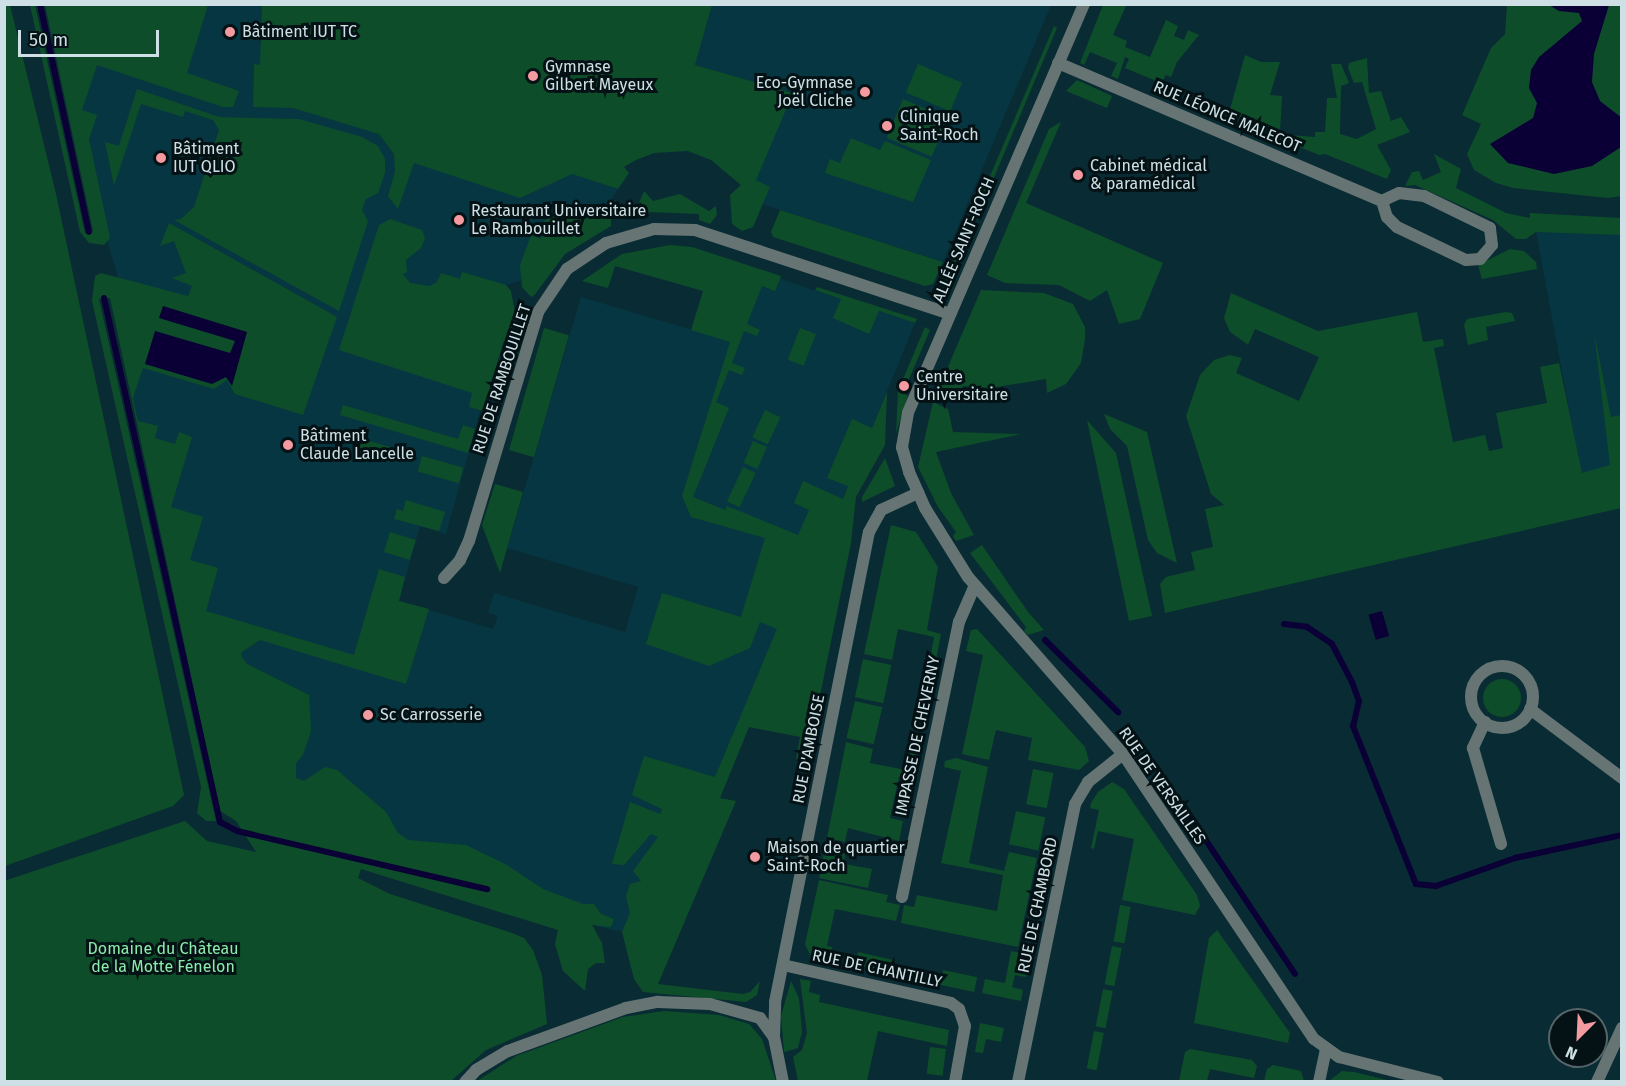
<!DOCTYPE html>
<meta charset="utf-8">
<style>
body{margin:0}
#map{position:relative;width:1626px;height:1086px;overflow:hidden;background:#092b34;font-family:"Fira Sans",sans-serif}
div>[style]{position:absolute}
.built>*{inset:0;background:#063641}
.green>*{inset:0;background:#0e4d2a;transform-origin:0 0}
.round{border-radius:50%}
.water>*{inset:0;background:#0a0035;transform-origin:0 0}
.stream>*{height:6px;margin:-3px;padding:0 3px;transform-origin:3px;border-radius:3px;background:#0a0035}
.street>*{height:12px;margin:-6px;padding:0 6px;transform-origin:6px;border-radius:6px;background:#667573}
.street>.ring{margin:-6px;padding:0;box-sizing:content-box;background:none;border:12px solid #667573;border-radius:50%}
.dots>*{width:16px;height:16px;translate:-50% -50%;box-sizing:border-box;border:3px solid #051215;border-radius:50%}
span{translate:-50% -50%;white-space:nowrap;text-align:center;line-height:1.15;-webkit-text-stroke:6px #051215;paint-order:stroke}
.poi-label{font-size:16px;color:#cee0e5}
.left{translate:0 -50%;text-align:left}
.right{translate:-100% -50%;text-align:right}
.street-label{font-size:16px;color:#cee0e5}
.park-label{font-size:16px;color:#8becab}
.frame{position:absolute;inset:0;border:6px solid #cee0e5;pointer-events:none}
.north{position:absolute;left:1548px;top:1008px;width:60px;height:60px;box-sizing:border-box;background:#051215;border:2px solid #556468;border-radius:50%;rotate:204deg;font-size:16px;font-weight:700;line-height:24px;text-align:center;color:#cee0e5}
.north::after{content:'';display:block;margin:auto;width:21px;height:27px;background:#f49aa1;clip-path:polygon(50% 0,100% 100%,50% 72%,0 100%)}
.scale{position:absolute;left:18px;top:30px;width:141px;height:27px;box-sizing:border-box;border:3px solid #cee0e5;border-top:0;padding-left:8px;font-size:18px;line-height:21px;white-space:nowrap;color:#cee0e5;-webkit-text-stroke:4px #051215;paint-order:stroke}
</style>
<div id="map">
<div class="built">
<i style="clip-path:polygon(423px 4px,428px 127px,618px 189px,599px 218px,529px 278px,506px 285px,506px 311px,477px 406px,481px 408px,446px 534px,420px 526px,399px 601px,493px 629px,498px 616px,488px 613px,494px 593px,625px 632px,638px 587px,507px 548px,581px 297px,730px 341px,760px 269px,789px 282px,915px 323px,661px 941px,486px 900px,224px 809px,133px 398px,118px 277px,107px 241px,60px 5px)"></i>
<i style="clip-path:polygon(712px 5px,1051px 5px,943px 262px,743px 198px,789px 92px,695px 65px)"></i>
<i style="clip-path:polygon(1535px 227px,1621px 230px,1621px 508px,1581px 473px)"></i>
</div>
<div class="green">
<i style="clip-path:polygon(262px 4px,712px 5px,695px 65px,793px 93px,756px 180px,770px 187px,753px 227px,742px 231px,732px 224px,730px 195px,741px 185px,711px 160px,688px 151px,654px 153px,636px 160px,624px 167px,629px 173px,618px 189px,572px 174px,520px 198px,414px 163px,398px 209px,388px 196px,395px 172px,394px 154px,379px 134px,293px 108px,253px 107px,254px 64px,260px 65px)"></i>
<i style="clip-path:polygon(4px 5px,10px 5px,56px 194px,184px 795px,173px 806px,5px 866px)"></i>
<i style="clip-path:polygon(30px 5px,35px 5px,85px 233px,93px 231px,45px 5px,208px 5px,187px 73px,239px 91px,233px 107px,223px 107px,97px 65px,82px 110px,97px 115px,89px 139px,110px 238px,104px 245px,89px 243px,80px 232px)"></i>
<i style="clip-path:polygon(1103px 5px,1126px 6px,1113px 35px,1127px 41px,1125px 47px,1150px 57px,1166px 20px,1178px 26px,1174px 36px,1184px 40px,1188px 30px,1199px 35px,1177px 62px,1171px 77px,1166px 75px,1161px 83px,1125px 68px,1129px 59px,1125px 57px,1118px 79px,1111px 76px,1117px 63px,1090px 52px,1084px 65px,1080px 63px)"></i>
<i style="clip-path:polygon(1507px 5px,1621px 5px,1621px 196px,1608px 198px,1513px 188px,1496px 183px,1474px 170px,1467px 154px,1481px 124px,1462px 115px,1491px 48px,1505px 34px)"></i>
<i style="clip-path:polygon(1054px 26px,1057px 28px,949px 284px,953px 287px,948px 295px,938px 298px)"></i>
<i style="clip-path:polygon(1245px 55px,1261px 62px,1280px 62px,1270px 95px,1282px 96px,1280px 132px,1291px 135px,1315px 137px,1315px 132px,1325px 132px,1327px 98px,1337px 98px,1331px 64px,1341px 64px,1349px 83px,1341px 86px,1340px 134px,1357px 139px,1376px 129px,1362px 82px,1354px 83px,1348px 68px,1349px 63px,1367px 58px,1369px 93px,1381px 91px,1391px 121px,1401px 117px,1410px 132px,1377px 145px,1391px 170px,1387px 179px,1325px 154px,1319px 155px,1266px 133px,1268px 127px,1229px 113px)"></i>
<i style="left:918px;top:64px;width:48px;height:31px;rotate:23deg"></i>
<i style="clip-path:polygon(1077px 80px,1112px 96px,1107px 108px,1066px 91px)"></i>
<i style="clip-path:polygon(137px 89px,219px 117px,299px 119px,362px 137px,378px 146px,385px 159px,385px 173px,378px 193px,366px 199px,362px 210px,368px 221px,339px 311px,174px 220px,181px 219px,194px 207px,219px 130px,213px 120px,185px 111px,183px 117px,141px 104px,114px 186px,105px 142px,119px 146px)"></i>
<i style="left:903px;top:99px;width:49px;height:42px;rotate:23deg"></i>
<i style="clip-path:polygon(1061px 122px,1026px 203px,1163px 263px,1140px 319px,1119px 324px,1107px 290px,1090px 301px,1059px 285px,1005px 283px,987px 275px,1049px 129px)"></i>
<i style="clip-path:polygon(851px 138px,880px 150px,885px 141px,931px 160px,913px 202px,825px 173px,830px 159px,840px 163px)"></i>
<i style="clip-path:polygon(1434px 154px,1461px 169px,1456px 188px,1506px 213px,1530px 218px,1530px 213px,1621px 218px,1621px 235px,1536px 232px,1526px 239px,1516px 239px,1493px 220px,1415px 185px,1405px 186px,1412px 172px,1419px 171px,1423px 180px,1441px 172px)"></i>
<i style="clip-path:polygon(644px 191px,653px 201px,680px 194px,709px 211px,716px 206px,717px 215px,710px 224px,699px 220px,699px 214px,650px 212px,644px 217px,639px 203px)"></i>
<i style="clip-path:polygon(598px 205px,611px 214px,611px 226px,565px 254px,533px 297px,529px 295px,522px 287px,520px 265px,532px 233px,540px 239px,546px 231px,539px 224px,563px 210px)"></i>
<i style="clip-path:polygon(780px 210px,943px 262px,933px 284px,925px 286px,773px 237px,771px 232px)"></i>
<i style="clip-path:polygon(390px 219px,422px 230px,425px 238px,421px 248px,406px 260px,407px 272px,403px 274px,410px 283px,430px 286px,437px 282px,441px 273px,460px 279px,462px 272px,506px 285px,511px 291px,517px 323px,503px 343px,483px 411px,469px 407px,472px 393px,339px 350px,379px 225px)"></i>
<i style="clip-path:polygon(169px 223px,337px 317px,303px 415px,235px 394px,227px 380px,214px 389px,143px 368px,133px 398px,138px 421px,158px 426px,155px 438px,175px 444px,179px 432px,192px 437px,171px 507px,203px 517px,190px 560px,218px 568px,206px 611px,354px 655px,379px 569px,405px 577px,399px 601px,429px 609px,406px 684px,260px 640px,242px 652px,241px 656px,247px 664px,309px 695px,311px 731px,303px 755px,296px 763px,296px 778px,304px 781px,325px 767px,337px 770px,386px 812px,398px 833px,408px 840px,466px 845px,507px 865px,543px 889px,583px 904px,594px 904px,601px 914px,614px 919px,611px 927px,592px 925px,602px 943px,605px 963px,596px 963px,588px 969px,585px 991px,563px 971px,555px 944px,558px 930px,361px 869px,358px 878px,390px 894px,512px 933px,524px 938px,533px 950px,542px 975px,547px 1024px,486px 1050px,451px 1081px,5px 1081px,4px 881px,185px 821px,207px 841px,256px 852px,236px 821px,220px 811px,110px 298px,99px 299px,216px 821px,206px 821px,197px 813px,201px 787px,92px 301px,95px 276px,101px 273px,188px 296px,192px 286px,172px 278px,186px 273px,174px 241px,160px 246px)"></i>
<i style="clip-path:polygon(670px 245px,692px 247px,781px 276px,775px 291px,762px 286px,747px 324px,760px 330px,757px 336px,744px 331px,732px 363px,745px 368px,742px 375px,729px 370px,716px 402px,729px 408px,693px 497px,725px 510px,727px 506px,798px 535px,809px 510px,794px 503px,803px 481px,843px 499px,848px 486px,827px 478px,852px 419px,872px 428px,887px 392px,885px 445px,856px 497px,851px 543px,807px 760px,796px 759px,800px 737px,749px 727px,720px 798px,736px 801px,658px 984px,743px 994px,750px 992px,760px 981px,757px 995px,746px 1002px,643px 992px,634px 979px,622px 932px,630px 913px,626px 896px,630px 884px,641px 881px,633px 871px,658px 837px,651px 834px,624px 865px,612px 864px,630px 802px,660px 814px,662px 809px,632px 795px,644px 756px,715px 777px,777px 629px,760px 622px,750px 648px,709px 666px,646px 644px,662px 593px,741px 617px,765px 538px,691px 517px,682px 496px,730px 342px,691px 330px,703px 291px,615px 266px,608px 288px,582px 281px,622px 254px)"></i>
<i style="clip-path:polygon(1510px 249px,1524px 251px,1536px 262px,1537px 269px,1482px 279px,1478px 265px)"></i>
<i style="clip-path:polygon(817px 287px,917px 319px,915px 323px,879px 311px,869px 334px,833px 318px,841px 299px,815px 290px)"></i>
<i style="clip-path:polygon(981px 290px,1044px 293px,1073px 304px,1085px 327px,1085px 339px,1081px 363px,1066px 384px,1047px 393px,1046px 379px,991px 388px,963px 386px,956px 400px,937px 392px)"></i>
<i style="clip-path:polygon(1231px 293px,1318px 331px,1417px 312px,1423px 342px,1443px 339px,1444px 346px,1434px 348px,1453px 442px,1485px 435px,1489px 451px,1503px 448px,1496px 413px,1547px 403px,1540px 367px,1559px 363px,1582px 473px,1610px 465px,1594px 332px,1611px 417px,1621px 415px,1621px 508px,1165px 613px,1160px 584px,1166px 577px,1195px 570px,1191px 552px,1213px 547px,1205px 509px,1224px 505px,1211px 494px,1186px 416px,1200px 375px,1214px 360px,1230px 355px,1242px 358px,1236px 373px,1299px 401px,1319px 357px,1255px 329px,1248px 345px,1240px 339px,1230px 332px,1224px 318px)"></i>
<i style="clip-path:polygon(1506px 312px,1512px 313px,1515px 321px,1486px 327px,1488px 340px,1468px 345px,1464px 325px,1467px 319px)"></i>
<i style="clip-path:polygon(925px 327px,930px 330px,903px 393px,908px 396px,896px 433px,898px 391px)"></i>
<i style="left:544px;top:328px;width:26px;height:127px;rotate:16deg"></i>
<i style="left:800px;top:328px;width:17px;height:34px;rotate:21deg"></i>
<i style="clip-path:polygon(933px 402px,948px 409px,953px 432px,1021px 434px,936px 452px,951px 493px,974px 535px,956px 541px,953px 536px,956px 532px,938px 507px,918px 467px)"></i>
<i style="clip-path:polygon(343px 405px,458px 439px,463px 425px,475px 429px,468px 453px,340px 415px)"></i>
<i style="left:765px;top:410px;width:17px;height:30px;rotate:25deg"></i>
<i style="clip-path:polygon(1104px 414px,1147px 432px,1177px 563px,1157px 553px,1148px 540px,1127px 446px,1110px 429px)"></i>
<i style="clip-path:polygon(1087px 420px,1116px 453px,1152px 616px,1129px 621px)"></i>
<i style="left:359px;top:438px;width:36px;height:15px;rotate:16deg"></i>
<i style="left:753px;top:441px;width:15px;height:24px;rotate:23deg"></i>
<i style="left:422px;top:456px;width:43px;height:16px;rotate:16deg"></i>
<i style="clip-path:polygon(885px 458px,895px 486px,862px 502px,862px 497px)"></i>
<i style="left:743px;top:467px;width:14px;height:38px;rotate:25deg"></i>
<i style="clip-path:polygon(495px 484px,523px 492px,500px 573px,482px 525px)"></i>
<i style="clip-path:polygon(406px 500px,445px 512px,439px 531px,394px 519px,397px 509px,403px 511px)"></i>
<i style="clip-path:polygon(891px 525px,916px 532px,938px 567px,927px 630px,941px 634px,936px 660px,930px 659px,934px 637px,898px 629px,892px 660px,864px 654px)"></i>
<i style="left:390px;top:532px;width:27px;height:21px;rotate:17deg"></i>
<i style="clip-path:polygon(982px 545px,1028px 612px,1044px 630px,1028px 635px,1024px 631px,1026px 627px,970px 553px)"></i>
<i style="clip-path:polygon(977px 629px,1085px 747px,1089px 761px,1079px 770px,1028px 760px,1032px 738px,996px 730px,989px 760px,962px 754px,983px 655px,966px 651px,971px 630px)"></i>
<i style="left:863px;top:659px;width:29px;height:39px;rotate:12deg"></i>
<i class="round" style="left:1483px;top:679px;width:38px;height:38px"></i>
<i style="left:855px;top:701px;width:28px;height:38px;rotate:13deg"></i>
<i style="clip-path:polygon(846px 742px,873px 749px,870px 763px,906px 770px,910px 751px,917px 753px,913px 773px,899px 777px,890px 818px,903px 821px,899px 841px,848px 828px,845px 842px,827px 838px)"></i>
<i style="clip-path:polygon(956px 758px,988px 767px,969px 863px,1004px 871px,1009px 852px,1037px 858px,1018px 947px,901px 923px,904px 905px,914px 907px,917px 895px,997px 911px,1003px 875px,941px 863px,961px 771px,944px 767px,945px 761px)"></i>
<i style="left:1033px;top:769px;width:21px;height:36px;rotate:11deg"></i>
<i style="clip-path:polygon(1112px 782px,1124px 789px,1197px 895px,1200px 906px,1195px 915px,1122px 900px,1134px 839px,1098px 831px,1094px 849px,1091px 848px,1099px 810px,1090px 808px,1091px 803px,1098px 792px)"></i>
<i style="left:1016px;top:811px;width:30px;height:34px;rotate:12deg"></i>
<i style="clip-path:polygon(826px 842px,844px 846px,845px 864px,872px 869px,868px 888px,819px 878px)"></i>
<i style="clip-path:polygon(819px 880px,888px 895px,886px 902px,900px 905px,896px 921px,835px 909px,827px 946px,832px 947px,829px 962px,810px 955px,805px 944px)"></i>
<i style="left:1120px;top:905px;width:11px;height:37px;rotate:10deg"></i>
<i style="clip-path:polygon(1217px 930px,1290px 1033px,1288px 1043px,1194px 1023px,1209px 938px)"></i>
<i style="left:1112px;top:946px;width:10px;height:39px;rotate:11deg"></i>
<i style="clip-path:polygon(1011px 951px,1031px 955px,1026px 977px,1015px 975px,1012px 987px,1023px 990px,1021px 1001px,982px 993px,985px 979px,1005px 983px)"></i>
<i style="left:858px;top:952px;width:35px;height:15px;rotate:13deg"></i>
<i style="left:943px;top:970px;width:35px;height:15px;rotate:12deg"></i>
<i style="clip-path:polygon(800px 979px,811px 981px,809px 992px,820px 995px,819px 1002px,949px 1030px,947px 1046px,878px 1031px,867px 1081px,798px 1081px,793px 1057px,802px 1050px,807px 1033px)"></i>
<i style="clip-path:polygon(791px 981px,799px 998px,802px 1032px,798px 1048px,784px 1052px,781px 1016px)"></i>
<i style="left:1103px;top:989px;width:10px;height:38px;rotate:11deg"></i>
<i style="clip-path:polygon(664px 1011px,719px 1015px,749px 1024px,762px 1039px,776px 1081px,477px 1081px,516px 1056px,623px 1017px)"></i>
<i style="clip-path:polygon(980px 1023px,1004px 1028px,1001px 1042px,986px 1039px,983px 1053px,975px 1052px)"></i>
<i style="left:1094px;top:1031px;width:10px;height:38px;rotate:11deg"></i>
<i style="left:930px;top:1047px;width:16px;height:27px;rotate:7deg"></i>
<i style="clip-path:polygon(1190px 1049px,1252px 1060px,1257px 1066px,1254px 1078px,1210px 1069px,1207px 1081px,1179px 1081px,1185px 1052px)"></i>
<i style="clip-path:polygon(1273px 1065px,1301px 1071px,1304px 1081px,1264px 1081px,1267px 1069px)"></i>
<i style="clip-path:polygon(1342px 1071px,1354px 1072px,1391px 1081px,1329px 1081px)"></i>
</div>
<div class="water">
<i style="clip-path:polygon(1549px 5px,1609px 5px,1594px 54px,1592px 82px,1600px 101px,1622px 118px,1621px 147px,1592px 166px,1554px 174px,1508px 163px,1490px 144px,1533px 118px,1537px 103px,1529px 88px,1531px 70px,1539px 57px,1582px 21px,1579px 13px,1559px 11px)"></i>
<i style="clip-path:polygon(163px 306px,247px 332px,232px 386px,226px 377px,212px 384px,145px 364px,155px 331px,230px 353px,235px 341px,159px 318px)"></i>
<i style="left:1382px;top:611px;width:26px;height:14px;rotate:74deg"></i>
</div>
<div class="stream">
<i style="left:40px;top:4px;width:233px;rotate:77.9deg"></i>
<i style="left:104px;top:298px;width:537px;rotate:77.52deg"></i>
<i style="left:220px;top:822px;width:19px;rotate:28deg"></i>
<i style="left:237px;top:831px;width:257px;rotate:13.1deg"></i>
<i style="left:1284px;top:624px;width:23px;rotate:7deg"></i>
<i style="left:1307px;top:627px;width:30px;rotate:34deg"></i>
<i style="left:1332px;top:644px;width:43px;rotate:62.2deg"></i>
<i style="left:1352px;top:682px;width:20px;rotate:70deg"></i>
<i style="left:1359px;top:701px;width:26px;rotate:103deg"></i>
<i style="left:1353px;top:726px;width:170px;rotate:68.3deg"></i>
<i style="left:1416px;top:884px;width:20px;rotate:6deg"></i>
<i style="left:1436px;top:886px;width:84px;rotate:-19.5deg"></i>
<i style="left:1515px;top:858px;width:109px;rotate:-12.1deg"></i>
<i style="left:1045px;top:640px;width:103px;rotate:44.6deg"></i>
<i style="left:1189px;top:815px;width:191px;rotate:56.3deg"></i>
</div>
<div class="street">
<i style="left:1084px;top:4px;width:445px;rotate:113.3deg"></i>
<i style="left:908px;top:413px;width:35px;rotate:100deg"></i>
<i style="left:902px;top:447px;width:26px;rotate:74deg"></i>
<i style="left:909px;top:472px;width:39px;rotate:66deg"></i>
<i style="left:925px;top:508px;width:81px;rotate:58.1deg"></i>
<i style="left:968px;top:577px;width:235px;rotate:48.8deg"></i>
<i style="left:1123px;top:754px;width:343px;rotate:56.2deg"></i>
<i style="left:1314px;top:1039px;width:31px;rotate:36deg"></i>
<i style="left:1339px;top:1057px;width:102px;rotate:14.2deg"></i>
<i style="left:1058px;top:63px;width:352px;rotate:23.1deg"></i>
<i style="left:1382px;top:201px;width:17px;rotate:73deg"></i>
<i style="left:1387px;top:217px;width:14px;rotate:45deg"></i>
<i style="left:1397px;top:227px;width:76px;rotate:25.6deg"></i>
<i style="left:1466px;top:260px;width:14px;rotate:-4deg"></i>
<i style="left:1480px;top:259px;width:18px;rotate:-49deg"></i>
<i style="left:1492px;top:245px;width:17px;rotate:-97deg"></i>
<i style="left:1490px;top:228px;width:73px;rotate:-154.1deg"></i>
<i style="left:1424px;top:196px;width:25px;rotate:-173deg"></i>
<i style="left:1399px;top:193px;width:19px;rotate:155deg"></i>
<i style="left:444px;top:578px;width:24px;rotate:-48deg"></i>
<i style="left:460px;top:560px;width:21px;rotate:-65deg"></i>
<i style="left:469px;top:541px;width:239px;rotate:-73.2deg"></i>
<i style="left:538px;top:312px;width:52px;rotate:-56deg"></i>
<i style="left:567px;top:269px;width:47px;rotate:-33.7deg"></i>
<i style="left:606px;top:243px;width:50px;rotate:-16.3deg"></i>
<i style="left:654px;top:229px;width:41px;rotate:1.4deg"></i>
<i style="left:695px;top:230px;width:268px;rotate:18.2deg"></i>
<i class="ring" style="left:1471px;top:666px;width:50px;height:50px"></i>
<i style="left:1530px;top:709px;width:115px;rotate:36.9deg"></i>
<i style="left:1485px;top:722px;width:29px;rotate:115deg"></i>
<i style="left:1473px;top:748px;width:100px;rotate:73.7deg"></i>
<i style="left:902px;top:897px;width:281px;rotate:-78.3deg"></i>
<i style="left:959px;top:622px;width:40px;rotate:-66.6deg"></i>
<i style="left:783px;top:965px;width:172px;rotate:12.7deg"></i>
<i style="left:951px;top:1003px;width:10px;rotate:37deg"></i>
<i style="left:959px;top:1009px;width:18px;rotate:71deg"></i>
<i style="left:965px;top:1026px;width:57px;rotate:100.1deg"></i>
<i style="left:774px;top:1037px;width:35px;rotate:-88deg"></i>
<i style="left:775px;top:1002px;width:479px;rotate:-78.7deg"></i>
<i style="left:869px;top:532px;width:25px;rotate:-61deg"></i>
<i style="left:881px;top:510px;width:41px;rotate:-24.7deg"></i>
<i style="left:465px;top:1082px;width:16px;rotate:-47deg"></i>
<i style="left:476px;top:1070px;width:37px;rotate:-31deg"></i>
<i style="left:508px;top:1051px;width:126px;rotate:-20deg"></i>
<i style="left:626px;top:1008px;width:33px;rotate:-11deg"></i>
<i style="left:658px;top:1002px;width:52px;rotate:2.2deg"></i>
<i style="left:710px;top:1004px;width:52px;rotate:15.6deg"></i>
<i style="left:760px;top:1018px;width:24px;rotate:54deg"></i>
<i style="left:774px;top:1037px;width:46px;rotate:78.7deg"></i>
<i style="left:1018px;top:1082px;width:284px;rotate:-78.4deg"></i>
<i style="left:1075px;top:804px;width:26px;rotate:-59deg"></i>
<i style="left:1088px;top:782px;width:45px;rotate:-38.7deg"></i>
<i style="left:1319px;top:1082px;width:33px;rotate:-78deg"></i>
<i style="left:1597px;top:1082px;width:60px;rotate:-65.2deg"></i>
</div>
<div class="dots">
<i style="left:230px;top:32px;background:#f49aa1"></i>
<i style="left:533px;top:76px;background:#f49aa1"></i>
<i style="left:865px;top:92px;background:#f49aa1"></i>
<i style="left:887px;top:126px;background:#f49aa1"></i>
<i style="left:161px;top:158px;background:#f49aa1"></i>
<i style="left:1078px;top:175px;background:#f49aa1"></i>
<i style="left:459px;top:220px;background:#f49aa1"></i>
<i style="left:904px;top:386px;background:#f49aa1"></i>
<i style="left:288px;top:445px;background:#f49aa1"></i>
<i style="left:368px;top:715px;background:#f49aa1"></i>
<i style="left:755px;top:857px;background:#f49aa1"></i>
</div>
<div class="poi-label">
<span class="left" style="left:242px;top:32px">Bâtiment IUT TC</span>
<span class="left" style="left:545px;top:76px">Gymnase<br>Gilbert Mayeux</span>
<span class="right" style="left:853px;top:92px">Eco-Gymnase<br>Joël Cliche</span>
<span class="left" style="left:900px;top:126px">Clinique<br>Saint-Roch</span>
<span class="left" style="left:173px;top:158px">Bâtiment<br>IUT QLIO</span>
<span class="left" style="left:1090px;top:175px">Cabinet médical<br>&amp; paramédical</span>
<span class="left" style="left:471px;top:220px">Restaurant Universitaire<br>Le Rambouillet</span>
<span class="left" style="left:916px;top:386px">Centre<br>Universitaire</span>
<span class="left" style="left:300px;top:445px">Bâtiment<br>Claude Lancelle</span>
<span class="left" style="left:380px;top:715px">Sc Carrosserie</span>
<span class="left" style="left:767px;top:857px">Maison de quartier<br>Saint-Roch</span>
</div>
<div class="street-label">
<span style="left:1227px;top:117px;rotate:23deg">RUE LÉONCE MALECOT</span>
<span style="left:964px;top:240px;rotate:-67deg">ALLÉE SAINT-ROCH</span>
<span style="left:502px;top:379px;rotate:-72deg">RUE DE RAMBOUILLET</span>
<span style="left:918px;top:736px;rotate:-78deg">IMPASSE DE CHEVERNY</span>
<span style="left:809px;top:749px;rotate:-79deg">RUE D'AMBOISE</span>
<span style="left:1162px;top:786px;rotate:55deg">RUE DE VERSAILLES</span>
<span style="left:1038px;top:905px;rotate:-78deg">RUE DE CHAMBORD</span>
<span style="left:877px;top:969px;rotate:12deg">RUE DE CHANTILLY</span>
</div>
<div class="park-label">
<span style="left:163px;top:958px">Domaine du Château<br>de la Motte Fénelon</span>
</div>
<div class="frame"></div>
<div class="north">N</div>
<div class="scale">50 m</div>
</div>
